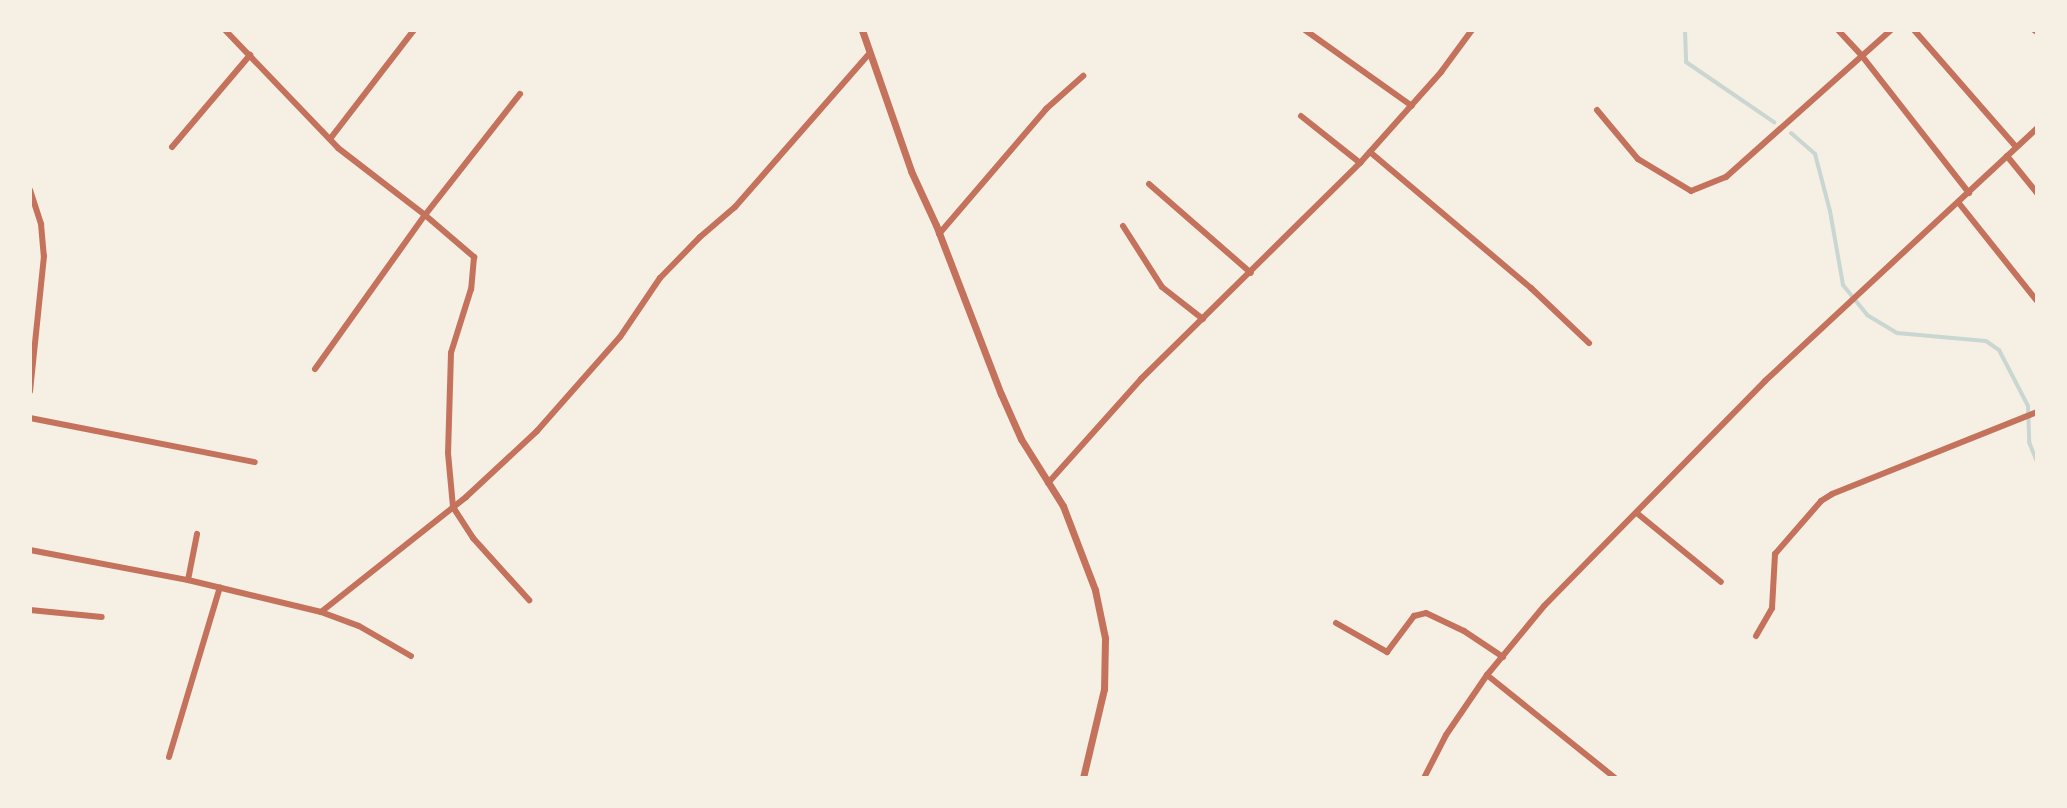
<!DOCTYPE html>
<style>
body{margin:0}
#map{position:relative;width:2067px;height:808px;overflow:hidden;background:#f6efe4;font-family:"Golos Text",sans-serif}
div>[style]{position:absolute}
.stream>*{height:4px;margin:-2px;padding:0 2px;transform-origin:2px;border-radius:2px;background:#c9d6d2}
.minor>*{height:6px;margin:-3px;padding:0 3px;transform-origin:3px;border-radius:3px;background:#c5725c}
.tertiary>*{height:7px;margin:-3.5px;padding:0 3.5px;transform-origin:3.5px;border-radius:3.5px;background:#c5725c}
span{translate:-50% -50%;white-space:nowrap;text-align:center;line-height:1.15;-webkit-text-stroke:6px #f6efe4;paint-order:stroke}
.frame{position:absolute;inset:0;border:32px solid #f6efe4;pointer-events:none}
</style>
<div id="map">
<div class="stream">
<i style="left:1685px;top:30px;width:32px;rotate:88deg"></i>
<i style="left:1686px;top:62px;width:107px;rotate:34.3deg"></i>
<i style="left:1791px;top:133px;width:32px;rotate:41deg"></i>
<i style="left:1815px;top:154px;width:59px;rotate:75.3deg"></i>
<i style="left:1830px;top:211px;width:75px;rotate:80deg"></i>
<i style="left:1843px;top:285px;width:38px;rotate:51deg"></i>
<i style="left:1867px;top:315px;width:35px;rotate:31deg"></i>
<i style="left:1897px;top:333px;width:89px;rotate:5.1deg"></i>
<i style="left:1986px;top:341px;width:16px;rotate:35deg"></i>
<i style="left:1999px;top:350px;width:63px;rotate:62.6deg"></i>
<i style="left:2028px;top:406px;width:36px;rotate:88deg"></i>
<i style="left:2029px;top:442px;width:22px;rotate:68deg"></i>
</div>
<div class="minor">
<i style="left:225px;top:30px;width:163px;rotate:46.2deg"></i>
<i style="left:338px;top:148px;width:110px;rotate:37.6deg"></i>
<i style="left:425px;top:215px;width:154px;rotate:-51.9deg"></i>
<i style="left:1305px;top:30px;width:131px;rotate:35.4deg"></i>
<i style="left:1838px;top:30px;width:35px;rotate:47deg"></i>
<i style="left:1862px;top:56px;width:174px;rotate:52deg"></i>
<i style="left:1914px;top:30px;width:155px;rotate:48.9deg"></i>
<i style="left:2034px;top:30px;width:4px;rotate:34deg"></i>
<i style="left:1597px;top:110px;width:64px;rotate:50.1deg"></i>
<i style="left:1638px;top:159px;width:62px;rotate:31.1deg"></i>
<i style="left:1691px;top:191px;width:38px;rotate:-22deg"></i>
<i style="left:1726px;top:177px;width:221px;rotate:-41.7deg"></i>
<i style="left:1301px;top:116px;width:75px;rotate:38.5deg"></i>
<i style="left:330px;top:139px;width:138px;rotate:-52.4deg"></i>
<i style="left:172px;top:147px;width:121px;rotate:-49.7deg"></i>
<i style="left:1370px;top:152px;width:211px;rotate:40.2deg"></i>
<i style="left:1531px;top:288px;width:80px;rotate:43.5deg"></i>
<i style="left:2007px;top:156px;width:48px;rotate:51deg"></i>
<i style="left:1149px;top:184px;width:135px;rotate:41.1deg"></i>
<i style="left:30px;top:190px;width:36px;rotate:72deg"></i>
<i style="left:41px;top:224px;width:32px;rotate:85deg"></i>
<i style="left:44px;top:256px;width:136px;rotate:95.9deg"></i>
<i style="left:1958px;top:202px;width:127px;rotate:51.4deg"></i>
<i style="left:1123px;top:226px;width:72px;rotate:57.4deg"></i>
<i style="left:1162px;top:287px;width:52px;rotate:38deg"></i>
<i style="left:939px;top:234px;width:165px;rotate:-49.4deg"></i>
<i style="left:1046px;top:109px;width:50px;rotate:-41.7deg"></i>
<i style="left:315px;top:369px;width:189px;rotate:-54.5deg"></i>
<i style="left:425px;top:215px;width:65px;rotate:40.6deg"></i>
<i style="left:474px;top:257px;width:32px;rotate:95deg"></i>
<i style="left:471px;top:289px;width:67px;rotate:107.4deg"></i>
<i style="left:451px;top:353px;width:100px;rotate:91.7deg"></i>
<i style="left:448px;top:453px;width:54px;rotate:84.7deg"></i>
<i style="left:453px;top:507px;width:37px;rotate:57deg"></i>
<i style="left:473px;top:538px;width:84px;rotate:47.9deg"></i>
<i style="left:30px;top:418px;width:229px;rotate:11.1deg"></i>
<i style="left:1048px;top:483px;width:140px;rotate:-48.2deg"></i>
<i style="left:1141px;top:379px;width:308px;rotate:-44.6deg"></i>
<i style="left:1360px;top:163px;width:122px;rotate:-48.3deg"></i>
<i style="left:1441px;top:72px;width:52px;rotate:-53.6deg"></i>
<i style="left:1638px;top:514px;width:107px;rotate:39.3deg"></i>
<i style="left:30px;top:550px;width:161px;rotate:10.8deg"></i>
<i style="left:188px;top:580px;width:137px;rotate:13.5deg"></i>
<i style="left:321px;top:612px;width:40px;rotate:20.2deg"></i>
<i style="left:359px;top:626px;width:60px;rotate:30deg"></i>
<i style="left:188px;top:580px;width:47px;rotate:-78.9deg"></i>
<i style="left:30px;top:610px;width:72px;rotate:5.6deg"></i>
<i style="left:321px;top:612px;width:185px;rotate:-38.4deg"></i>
<i style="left:466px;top:497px;width:97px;rotate:-42.9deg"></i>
<i style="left:537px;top:431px;width:125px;rotate:-48.6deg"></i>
<i style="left:620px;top:337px;width:71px;rotate:-55.9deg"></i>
<i style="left:660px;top:278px;width:57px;rotate:-45.7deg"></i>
<i style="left:700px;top:237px;width:46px;rotate:-40.6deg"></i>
<i style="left:735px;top:207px;width:203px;rotate:-48.8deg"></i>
<i style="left:1336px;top:623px;width:59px;rotate:29.6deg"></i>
<i style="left:1387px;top:652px;width:45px;rotate:-53.1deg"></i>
<i style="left:1414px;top:616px;width:12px;rotate:-14deg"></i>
<i style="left:1426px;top:613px;width:42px;rotate:25.3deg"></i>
<i style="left:1464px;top:631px;width:47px;rotate:33.7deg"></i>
<i style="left:1756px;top:636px;width:32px;rotate:-60deg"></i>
<i style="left:1772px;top:608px;width:54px;rotate:-86.8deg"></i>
<i style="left:1775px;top:554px;width:70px;rotate:-49deg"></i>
<i style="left:1821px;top:501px;width:13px;rotate:-32deg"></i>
<i style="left:1832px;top:494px;width:221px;rotate:-21.8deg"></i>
<i style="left:1487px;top:675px;width:164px;rotate:38.8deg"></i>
<i style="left:169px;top:757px;width:177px;rotate:-73.3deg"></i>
<i style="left:1424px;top:778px;width:48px;rotate:-62.9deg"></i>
<i style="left:1446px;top:735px;width:73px;rotate:-55.7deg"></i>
<i style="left:1487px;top:675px;width:89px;rotate:-50.4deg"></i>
<i style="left:1544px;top:606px;width:315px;rotate:-45.5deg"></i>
<i style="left:1765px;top:381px;width:371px;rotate:-42.9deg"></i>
</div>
<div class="tertiary">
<i style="left:862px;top:30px;width:149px;rotate:70.8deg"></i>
<i style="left:911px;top:171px;width:60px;rotate:65.2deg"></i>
<i style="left:936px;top:225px;width:181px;rotate:69deg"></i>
<i style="left:1001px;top:394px;width:49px;rotate:66deg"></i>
<i style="left:1021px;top:439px;width:79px;rotate:57.9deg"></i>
<i style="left:1063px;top:506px;width:90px;rotate:69.1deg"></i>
<i style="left:1095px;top:590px;width:49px;rotate:78.2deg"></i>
<i style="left:1105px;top:638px;width:51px;rotate:91.1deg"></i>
<i style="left:1104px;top:689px;width:91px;rotate:103.3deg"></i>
</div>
<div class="frame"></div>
</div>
